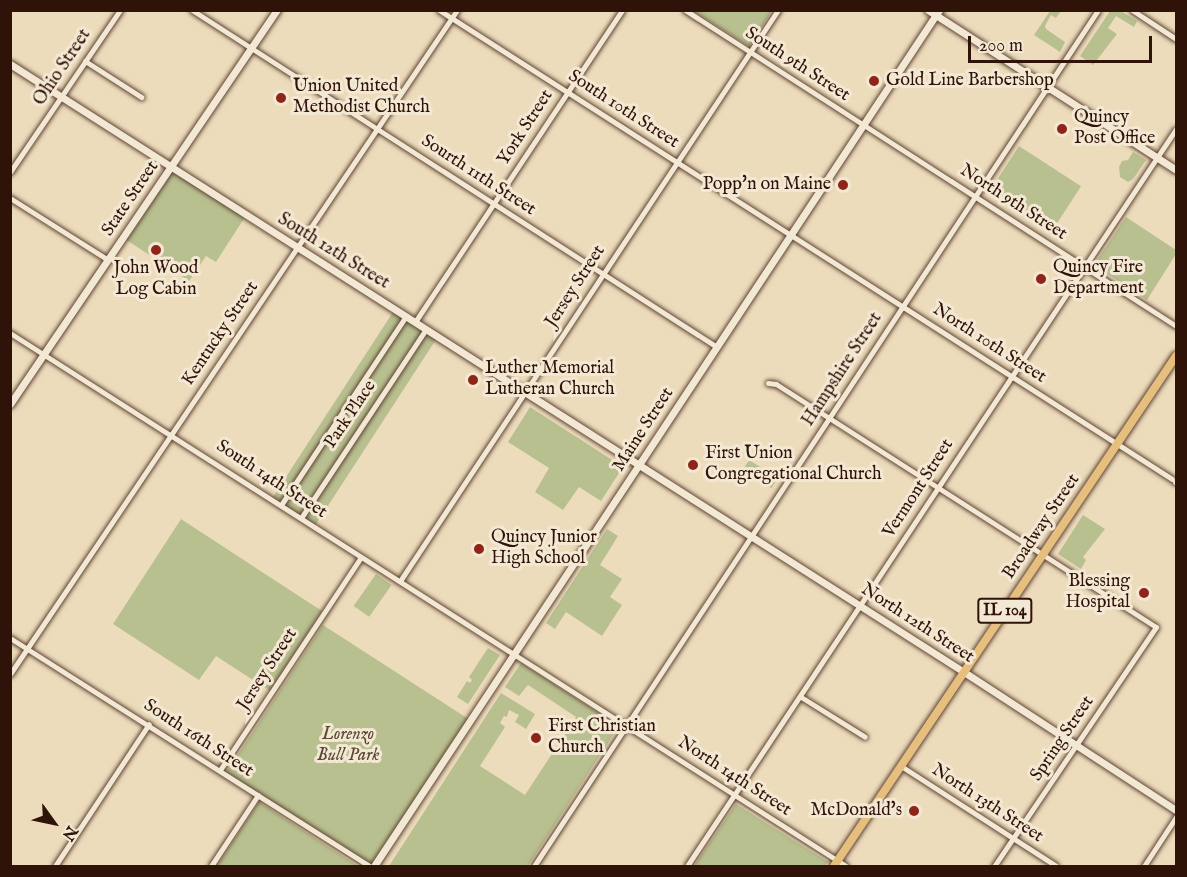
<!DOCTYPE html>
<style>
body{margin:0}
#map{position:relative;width:1187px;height:877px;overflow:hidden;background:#eddcbc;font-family:"IM FELL English",serif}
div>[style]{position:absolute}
.green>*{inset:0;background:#b9c090;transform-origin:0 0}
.roads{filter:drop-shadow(0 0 2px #5f4535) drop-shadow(0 0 2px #5f4535)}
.minor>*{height:5px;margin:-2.5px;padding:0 2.5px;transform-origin:2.5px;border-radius:2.5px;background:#f3e8d3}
.tertiary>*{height:7px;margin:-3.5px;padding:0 3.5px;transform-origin:3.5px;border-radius:3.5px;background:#f3e8d3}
.primary>*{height:8px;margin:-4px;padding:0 4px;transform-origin:4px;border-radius:4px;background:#e6be7e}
.dots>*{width:16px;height:16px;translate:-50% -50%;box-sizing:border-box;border:3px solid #f3e8d3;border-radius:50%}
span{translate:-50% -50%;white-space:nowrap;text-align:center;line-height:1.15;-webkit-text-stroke:6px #f3e8d3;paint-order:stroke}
.shield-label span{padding:2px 4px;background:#f3e8d3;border:2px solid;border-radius:4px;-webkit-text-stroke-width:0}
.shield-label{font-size:16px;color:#301308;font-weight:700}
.street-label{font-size:18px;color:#301308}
.poi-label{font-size:18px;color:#301308}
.left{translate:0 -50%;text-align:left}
.right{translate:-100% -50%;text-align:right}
.park-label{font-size:18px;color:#594731;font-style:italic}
.frame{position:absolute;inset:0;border:12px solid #301308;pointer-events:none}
.north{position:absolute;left:24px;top:793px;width:60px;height:60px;-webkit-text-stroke:4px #f3e8d3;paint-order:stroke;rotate:123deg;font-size:16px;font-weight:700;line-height:24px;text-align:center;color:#301308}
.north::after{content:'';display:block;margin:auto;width:21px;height:27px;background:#301308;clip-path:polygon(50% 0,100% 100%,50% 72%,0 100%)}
.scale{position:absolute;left:968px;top:36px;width:184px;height:27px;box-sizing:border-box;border:3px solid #301308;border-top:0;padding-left:8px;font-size:18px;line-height:21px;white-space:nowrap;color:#301308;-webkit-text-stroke:4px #f3e8d3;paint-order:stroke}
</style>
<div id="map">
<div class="green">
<i style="clip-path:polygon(694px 11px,772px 11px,749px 46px)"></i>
<i style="clip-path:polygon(1050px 11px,1061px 11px,1056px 18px,1051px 15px,1045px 26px,1046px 29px,1065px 42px,1060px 52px,1034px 35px)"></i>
<i style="clip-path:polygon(1110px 11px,1121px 11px,1137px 21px,1134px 27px,1116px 16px,1108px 28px,1117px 34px,1093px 65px,1080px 56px)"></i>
<i style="left:1019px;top:146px;width:74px;height:56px;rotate:33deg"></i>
<i style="clip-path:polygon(1133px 152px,1146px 160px,1133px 179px,1128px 182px,1120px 177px,1119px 167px,1122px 161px,1128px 160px)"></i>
<i style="clip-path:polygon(171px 169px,245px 217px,216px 262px,206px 256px,189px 281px,125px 239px)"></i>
<i style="clip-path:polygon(1126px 217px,1176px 250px,1176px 254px,1147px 300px,1094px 265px)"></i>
<i style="left:395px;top:309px;width:51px;height:227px;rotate:33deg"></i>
<i style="clip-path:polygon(530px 407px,623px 467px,601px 501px,579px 487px,563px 510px,535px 492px,549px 468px,508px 442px)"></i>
<i style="left:749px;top:460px;width:34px;height:12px;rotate:32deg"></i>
<i style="clip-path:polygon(1083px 515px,1105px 529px,1083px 557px,1086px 560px,1081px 569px,1058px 554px)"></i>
<i style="clip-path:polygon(181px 519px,322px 611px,270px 691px,216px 656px,199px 680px,113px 624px)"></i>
<i style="clip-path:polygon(607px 529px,618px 536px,600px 565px,622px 579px,610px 597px,622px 605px,602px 636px,566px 612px,555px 629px,546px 623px)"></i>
<i style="left:376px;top:574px;width:19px;height:39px;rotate:35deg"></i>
<i style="clip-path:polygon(323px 625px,470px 720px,375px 866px,369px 866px,226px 773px)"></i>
<i style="clip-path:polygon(488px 648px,500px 655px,468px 704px,457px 697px,467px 681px,470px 683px,472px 680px,469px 677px)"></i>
<i style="clip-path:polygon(521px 663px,619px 726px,528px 866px,389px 866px,501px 693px,535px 714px,526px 729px,515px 722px,519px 715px,509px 710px,507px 717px,504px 716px,500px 723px,505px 727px,480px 766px,525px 795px,576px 717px,528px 685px,519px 696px,505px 687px)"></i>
<i style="clip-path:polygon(259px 802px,358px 866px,217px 866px)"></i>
<i style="clip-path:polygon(736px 804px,828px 862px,825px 866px,694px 866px)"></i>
</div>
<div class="roads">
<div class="minor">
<i style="left:192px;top:10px;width:624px;rotate:32.7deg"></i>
<i style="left:439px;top:10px;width:870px;rotate:32.61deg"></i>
<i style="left:685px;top:10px;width:584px;rotate:32.76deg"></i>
<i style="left:1132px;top:10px;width:53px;rotate:33.4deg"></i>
<i style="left:85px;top:61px;width:67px;rotate:32.7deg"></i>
<i style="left:10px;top:172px;width:196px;rotate:-55.8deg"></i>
<i style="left:10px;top:198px;width:116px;rotate:32.3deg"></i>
<i style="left:415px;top:322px;width:374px;rotate:-56.4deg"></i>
<i style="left:10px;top:333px;width:991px;rotate:32.52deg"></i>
<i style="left:768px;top:383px;width:8px;rotate:7deg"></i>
<i style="left:776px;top:384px;width:451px;rotate:32.6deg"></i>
<i style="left:1156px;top:627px;width:289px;rotate:124.1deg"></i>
<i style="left:1175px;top:482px;width:1px"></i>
<i style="left:281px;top:505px;width:227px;rotate:-56.5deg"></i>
<i style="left:301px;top:518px;width:227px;rotate:-56.5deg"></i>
<i style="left:400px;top:581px;width:685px;rotate:-56.5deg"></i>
<i style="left:10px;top:638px;width:425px;rotate:32.4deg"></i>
<i style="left:10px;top:674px;width:800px;rotate:-56.05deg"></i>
<i style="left:801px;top:697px;width:75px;rotate:32deg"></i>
<i style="left:901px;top:766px;width:184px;rotate:32.8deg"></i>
<i style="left:220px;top:770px;width:255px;rotate:-56.5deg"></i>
<i style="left:55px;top:866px;width:170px;rotate:-56.5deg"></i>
<i style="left:211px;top:866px;width:85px;rotate:-56.5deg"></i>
<i style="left:534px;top:866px;width:1025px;rotate:-56.62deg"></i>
<i style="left:687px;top:866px;width:884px;rotate:-56.44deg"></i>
<i style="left:1144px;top:866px;width:59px;rotate:-56.9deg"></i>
</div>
<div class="tertiary">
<i style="left:928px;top:10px;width:295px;rotate:32.8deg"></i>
<i style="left:10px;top:64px;width:1131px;rotate:32.51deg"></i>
<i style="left:964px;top:672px;width:253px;rotate:33.1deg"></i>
<i style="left:10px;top:404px;width:476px;rotate:-55.9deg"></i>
<i style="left:374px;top:866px;width:1026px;rotate:-56.57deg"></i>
</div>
<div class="primary">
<i style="left:834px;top:866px;width:614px;rotate:-56.15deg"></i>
</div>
</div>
<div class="dots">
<i style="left:874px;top:81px;background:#8f2418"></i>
<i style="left:281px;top:98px;background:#8f2418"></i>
<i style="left:1062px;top:129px;background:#8f2418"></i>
<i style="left:843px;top:185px;background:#8f2418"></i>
<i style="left:156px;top:250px;background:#8f2418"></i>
<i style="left:1041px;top:279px;background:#8f2418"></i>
<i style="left:473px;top:380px;background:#8f2418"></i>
<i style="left:693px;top:465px;background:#8f2418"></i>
<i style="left:479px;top:549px;background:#8f2418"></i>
<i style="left:1144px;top:593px;background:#8f2418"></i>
<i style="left:536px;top:738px;background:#8f2418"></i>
<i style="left:914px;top:811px;background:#8f2418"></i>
</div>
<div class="shield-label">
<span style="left:1005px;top:611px">IL 104</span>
</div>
<div class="street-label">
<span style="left:797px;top:65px;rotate:33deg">South 9th Street</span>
<span style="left:63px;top:68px;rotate:-56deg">Ohio Street</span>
<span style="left:623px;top:110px;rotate:33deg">South 10th Street</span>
<span style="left:526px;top:128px;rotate:-57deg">York Street</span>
<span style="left:478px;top:176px;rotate:33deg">Sourth 11th Street</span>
<span style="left:131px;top:199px;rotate:-56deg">State Street</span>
<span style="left:1013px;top:203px;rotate:33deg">North 9th Street</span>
<span style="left:333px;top:252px;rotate:32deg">South 12th Street</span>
<span style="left:576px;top:287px;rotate:-57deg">Jersey Street</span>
<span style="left:221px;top:334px;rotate:-56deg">Kentucky Street</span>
<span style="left:989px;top:344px;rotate:33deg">North 10th Street</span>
<span style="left:843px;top:370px;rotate:-57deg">Hampshire Street</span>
<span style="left:351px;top:415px;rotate:-56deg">Park Place</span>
<span style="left:644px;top:430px;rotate:-57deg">Maine Street</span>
<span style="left:271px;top:480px;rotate:33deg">South 14th Street</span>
<span style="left:919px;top:489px;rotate:-57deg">Vermont Street</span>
<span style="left:1042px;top:527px;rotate:-56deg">Broadway Street</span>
<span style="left:917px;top:624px;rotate:33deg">North 12th Street</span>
<span style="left:268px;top:670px;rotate:-57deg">Jersey Street</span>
<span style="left:198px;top:739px;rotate:33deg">South 16th Street</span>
<span style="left:1063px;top:739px;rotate:-56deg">Spring Street</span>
<span style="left:734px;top:777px;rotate:33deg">North 14th Street</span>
<span style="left:987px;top:804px;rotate:33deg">North 13th Street</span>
</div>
<div class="poi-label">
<span class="left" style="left:886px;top:81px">Gold Line Barbershop</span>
<span class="left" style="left:293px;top:98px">Union United<br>Methodist Church</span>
<span class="left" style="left:1074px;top:129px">Quincy<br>Post Office</span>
<span class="right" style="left:831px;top:185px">Popp'n on Maine</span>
<span class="left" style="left:1053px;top:279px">Quincy Fire<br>Department</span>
<span style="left:156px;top:280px">John Wood<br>Log Cabin</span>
<span class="left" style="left:485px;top:380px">Luther Memorial<br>Lutheran Church</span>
<span class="left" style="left:705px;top:465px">First Union<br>Congregational Church</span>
<span class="left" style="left:491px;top:549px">Quincy Junior<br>High School</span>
<span class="right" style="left:1130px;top:593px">Blessing<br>Hospital</span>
<span class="left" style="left:548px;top:738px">First Christian<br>Church</span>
<span class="right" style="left:902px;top:811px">McDonald's</span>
</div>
<div class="park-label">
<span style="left:348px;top:746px">Lorenzo<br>Bull Park</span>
</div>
<div class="frame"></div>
<div class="north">N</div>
<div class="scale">200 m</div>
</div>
